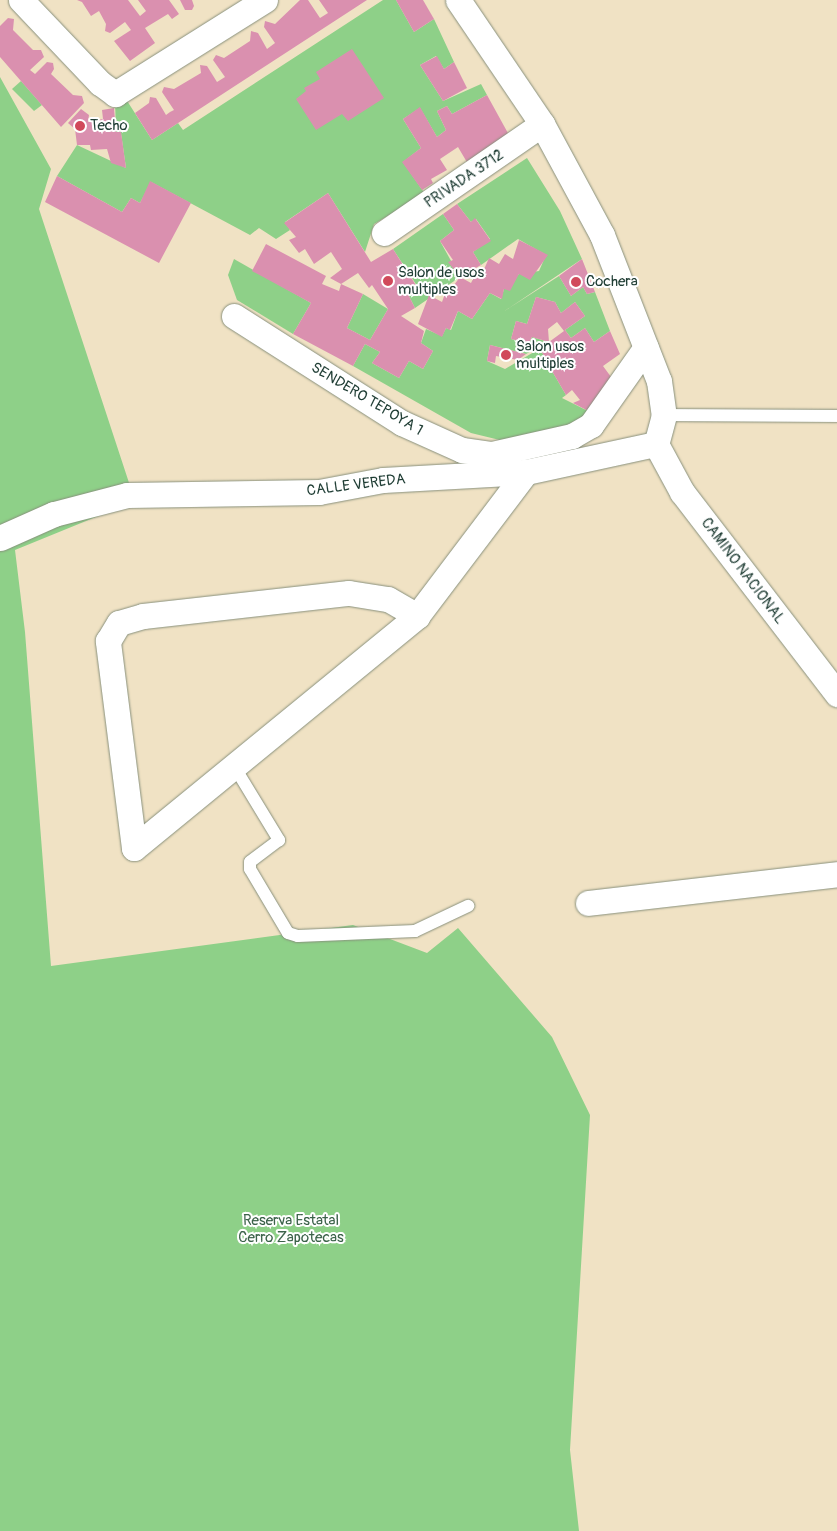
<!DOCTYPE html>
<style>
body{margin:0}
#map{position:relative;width:837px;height:1531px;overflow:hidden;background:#f0e2c4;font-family:Pangolin,sans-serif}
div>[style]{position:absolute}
.green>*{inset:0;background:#8ed088}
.building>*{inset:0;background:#da90af}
.roads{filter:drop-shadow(0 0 1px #88907c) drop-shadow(0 0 1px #88907c)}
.lane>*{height:12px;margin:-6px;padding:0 6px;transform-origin:6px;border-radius:6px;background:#fff}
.street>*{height:25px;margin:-12.5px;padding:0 12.5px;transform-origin:12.5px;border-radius:12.5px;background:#fff}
.dots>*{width:14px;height:14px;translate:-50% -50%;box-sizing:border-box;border:2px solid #fff;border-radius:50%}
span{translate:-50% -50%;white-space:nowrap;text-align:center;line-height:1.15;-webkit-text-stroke:4px #fff;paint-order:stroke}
.poi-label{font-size:15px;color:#1f3d34}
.left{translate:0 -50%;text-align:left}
.street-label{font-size:15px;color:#1f3d34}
.park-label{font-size:15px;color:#3b6249}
</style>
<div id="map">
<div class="green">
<i style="clip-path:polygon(383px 0,396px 0,414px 32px,434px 19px,454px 62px,444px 69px,436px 56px,420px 65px,443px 101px,481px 84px,487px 95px,452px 114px,447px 106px,437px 111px,446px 130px,437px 137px,420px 108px,403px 119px,421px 148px,403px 162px,425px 194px,374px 224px,365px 252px,328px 193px,285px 222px,290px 230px,276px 239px,259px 228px,250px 235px,151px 182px,140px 203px,131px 198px,122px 212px,57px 176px,77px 145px,126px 168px,121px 133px,116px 132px,115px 101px,124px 96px,152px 140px,178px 123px,183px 130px)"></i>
<i style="clip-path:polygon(0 77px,51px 169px,39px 209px,135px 501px,15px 550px,25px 632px,51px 966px,353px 925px,427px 953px,458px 928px,552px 1037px,590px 1115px,570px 1450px,579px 1531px,0 1531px)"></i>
<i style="clip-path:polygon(21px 81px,42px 105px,34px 111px,12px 89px)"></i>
<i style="clip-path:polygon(527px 158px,560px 211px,582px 259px,503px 312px,559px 276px,571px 296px,583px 287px,587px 294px,595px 292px,610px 331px,594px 342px,585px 328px,571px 338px,565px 330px,585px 316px,575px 302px,561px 313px,555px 302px,536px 297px,527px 324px,516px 321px,511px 339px,529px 343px,532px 337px,549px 342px,526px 354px,490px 345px,487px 361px,505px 369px,539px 349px,555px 369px,552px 371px,566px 395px,562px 398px,596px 415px,516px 444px,471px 433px,353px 366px,365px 344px,380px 352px,372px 363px,399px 378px,409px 361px,423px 369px,433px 351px,421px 343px,426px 329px,442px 336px,446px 328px,451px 330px,458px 311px,472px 319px,490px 293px,501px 299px,504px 289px,519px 274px,539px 271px,546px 255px,518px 239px,481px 265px,473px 252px,490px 239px,476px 219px,471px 222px,457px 204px)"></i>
<i style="clip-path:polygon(443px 214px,454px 230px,440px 241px,460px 277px,415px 308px,409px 296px,419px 289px,393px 249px)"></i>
<i style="clip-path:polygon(234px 259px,311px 303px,293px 334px,237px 300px,228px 275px)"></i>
<i style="clip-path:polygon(363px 294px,388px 309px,370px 340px,347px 328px)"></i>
</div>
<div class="building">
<i style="clip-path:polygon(77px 0,128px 0,140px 16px,146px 11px,138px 0,169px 0,179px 14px,172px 19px,168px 14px,145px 28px,155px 43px,130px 61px,114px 41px,131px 30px,125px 22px,110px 33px,105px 31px,106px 24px,99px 11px,91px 16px,82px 2px)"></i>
<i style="clip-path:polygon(180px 0,192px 0,194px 6px,192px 10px,185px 10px)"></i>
<i style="clip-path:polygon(300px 0,308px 0,320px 18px,328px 13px,319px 0,367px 0,152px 140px,135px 113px,149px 103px,150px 97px,156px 98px,166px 115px,170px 112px,174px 110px,162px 92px,164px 87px,174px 89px,201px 73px,200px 65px,207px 66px,217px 82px,225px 77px,213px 60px,216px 55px,224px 58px,250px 41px,251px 31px,258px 33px,267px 49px,275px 43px,264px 27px,265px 21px,275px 24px)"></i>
<i style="clip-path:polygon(396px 0,423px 0,434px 19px,414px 32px)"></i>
<i style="clip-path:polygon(8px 18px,14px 19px,13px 30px,33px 50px,41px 50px,44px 57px,30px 70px,35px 74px,47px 62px,53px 63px,54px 69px,51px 74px,73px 95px,82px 96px,84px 103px,61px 127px,0 57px,0 26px)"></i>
<i style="clip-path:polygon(352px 49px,384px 98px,348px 121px,342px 114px,316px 130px,296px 99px,306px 91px,304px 88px,320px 79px,316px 72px)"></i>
<i style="clip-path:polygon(437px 56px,444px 69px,454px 62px,467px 88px,443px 101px,420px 65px)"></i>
<i style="clip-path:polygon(487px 95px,509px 135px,468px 164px,458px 147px,440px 159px,447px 170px,431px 179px,433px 183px,422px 190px,402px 162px,421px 148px,403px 119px,420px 107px,437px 137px,446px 130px,437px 111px,447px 106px,452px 114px)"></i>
<i style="clip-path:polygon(114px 108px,116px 132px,121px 132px,126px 168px,111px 163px,107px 149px,91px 150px,90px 145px,77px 145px,75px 129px,68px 123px,81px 109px,89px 115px,88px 122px,103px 119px,102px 110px)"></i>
<i style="clip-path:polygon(57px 176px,122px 212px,131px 198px,140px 203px,150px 181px,191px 203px,159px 263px,45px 202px)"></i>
<i style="clip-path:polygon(evenodd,328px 193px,371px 262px,393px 249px,419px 290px,409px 296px,415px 308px,401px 316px,424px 331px,421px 343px,433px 351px,423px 369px,409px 361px,399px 378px,372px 363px,380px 352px,365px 344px,353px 366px,293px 334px,311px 303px,252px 271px,266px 244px,326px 276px,322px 284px,339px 291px,341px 284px,330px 278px,342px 269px,331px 252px,314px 264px,305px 249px,299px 253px,289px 240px,296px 237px,284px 223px,328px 193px,358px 273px,369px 288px,372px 285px,388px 309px,370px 340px,347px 328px,363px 294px,341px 284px,358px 273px)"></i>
<i style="clip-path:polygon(457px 204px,471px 222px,475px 218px,491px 241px,473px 252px,481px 265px,460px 277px,448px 262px,453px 260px,440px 241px,454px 230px,443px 214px)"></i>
<i style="clip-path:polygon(519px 240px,548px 255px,530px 280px,519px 274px,510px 291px,504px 289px,502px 299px,490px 293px,472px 319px,458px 311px,450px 330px,446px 328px,442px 337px,418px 324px,429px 295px,442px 302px,447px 288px,451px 289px,460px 277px,471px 283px,475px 275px,482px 274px,489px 258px,499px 264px,505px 254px,513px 259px)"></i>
<i style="clip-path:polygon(582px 259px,595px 292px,587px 294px,583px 287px,571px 296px,559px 276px)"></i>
<i style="clip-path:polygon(evenodd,536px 297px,555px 302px,561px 313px,575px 302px,585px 316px,565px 330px,571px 338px,585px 328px,594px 342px,610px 331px,620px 354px,603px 366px,614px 381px,596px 415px,573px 403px,580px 400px,572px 390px,566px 395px,552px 371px,555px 369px,539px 349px,549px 342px,532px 337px,529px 343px,511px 339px,516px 321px,527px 324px,536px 297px,557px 322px,564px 331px,549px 342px,548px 329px,557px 322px)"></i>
<i style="clip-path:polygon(490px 345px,526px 354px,518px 360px,496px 356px,495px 363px,487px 361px)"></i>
</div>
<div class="roads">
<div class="lane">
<i style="left:664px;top:415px;width:173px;rotate:0.3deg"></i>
<i style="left:234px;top:766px;width:87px;rotate:58.7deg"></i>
<i style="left:279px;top:840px;width:36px;rotate:143deg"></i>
<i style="left:250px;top:862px;width:7px;rotate:90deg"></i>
<i style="left:250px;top:869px;width:74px;rotate:59.3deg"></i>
<i style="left:288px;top:933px;width:10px;rotate:17deg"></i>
<i style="left:298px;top:936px;width:117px;rotate:-2.4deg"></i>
<i style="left:415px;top:931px;width:59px;rotate:-25.3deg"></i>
</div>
<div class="street">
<i style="left:21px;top:0;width:115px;rotate:46.4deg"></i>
<i style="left:100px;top:83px;width:19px;rotate:36deg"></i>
<i style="left:115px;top:94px;width:177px;rotate:-32.1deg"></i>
<i style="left:458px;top:0;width:150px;rotate:55.9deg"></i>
<i style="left:542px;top:124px;width:126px;rotate:61.6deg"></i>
<i style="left:602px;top:235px;width:157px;rotate:68.7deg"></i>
<i style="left:659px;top:381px;width:34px;rotate:82deg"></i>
<i style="left:664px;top:415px;width:30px;rotate:105deg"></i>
<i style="left:384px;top:233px;width:192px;rotate:-34.6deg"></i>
<i style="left:234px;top:316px;width:199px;rotate:32.5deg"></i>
<i style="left:402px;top:423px;width:66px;rotate:24.2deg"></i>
<i style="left:462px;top:450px;width:30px;rotate:8deg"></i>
<i style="left:492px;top:454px;width:82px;rotate:-12.7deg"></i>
<i style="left:572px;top:436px;width:22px;rotate:-30deg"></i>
<i style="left:591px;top:425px;width:95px;rotate:-54.8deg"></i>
<i style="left:656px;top:444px;width:55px;rotate:61.6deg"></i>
<i style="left:682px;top:492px;width:255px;rotate:52.5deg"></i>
<i style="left:0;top:538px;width:59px;rotate:-24deg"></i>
<i style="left:54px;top:514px;width:75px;rotate:-14.6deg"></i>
<i style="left:127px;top:495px;width:192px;rotate:-0.9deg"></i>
<i style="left:319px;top:492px;width:65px;rotate:-10.6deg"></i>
<i style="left:383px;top:480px;width:143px;rotate:-3.2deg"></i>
<i style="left:526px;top:472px;width:133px;rotate:-12.2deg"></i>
<i style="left:134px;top:848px;width:366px;rotate:-39.3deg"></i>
<i style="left:417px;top:616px;width:181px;rotate:-52.9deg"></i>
<i style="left:134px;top:848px;width:209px;rotate:-97.2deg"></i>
<i style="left:108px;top:641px;width:21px;rotate:-59deg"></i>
<i style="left:119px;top:623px;width:25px;rotate:-16deg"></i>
<i style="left:143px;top:616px;width:207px;rotate:-6.4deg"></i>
<i style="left:349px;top:593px;width:39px;rotate:9deg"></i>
<i style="left:388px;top:599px;width:34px;rotate:30deg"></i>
<i style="left:588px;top:903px;width:251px;rotate:-6.6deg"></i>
</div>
</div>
<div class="dots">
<i style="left:80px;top:126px;background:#d1495b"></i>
<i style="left:388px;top:281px;background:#d1495b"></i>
<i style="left:576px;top:282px;background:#d1495b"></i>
<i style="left:506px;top:355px;background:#d1495b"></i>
</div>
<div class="poi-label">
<span class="left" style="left:90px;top:126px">Techo</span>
<span class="left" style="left:398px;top:281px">Salon de usos<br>multiples</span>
<span class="left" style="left:586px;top:282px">Cochera</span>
<span class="left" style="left:516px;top:355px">Salon usos<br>multiples</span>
</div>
<div class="street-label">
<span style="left:464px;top:179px;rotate:-34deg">PRIVADA 3712</span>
<span style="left:367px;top:399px;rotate:31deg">SENDERO TEPOYA 1</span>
<span style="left:356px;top:485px;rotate:-7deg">CALLE VEREDA</span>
<span style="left:743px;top:571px;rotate:53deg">CAMINO NACIONAL</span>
</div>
<div class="park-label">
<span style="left:291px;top:1229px">Reserva Estatal<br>Cerro Zapotecas</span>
</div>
</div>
